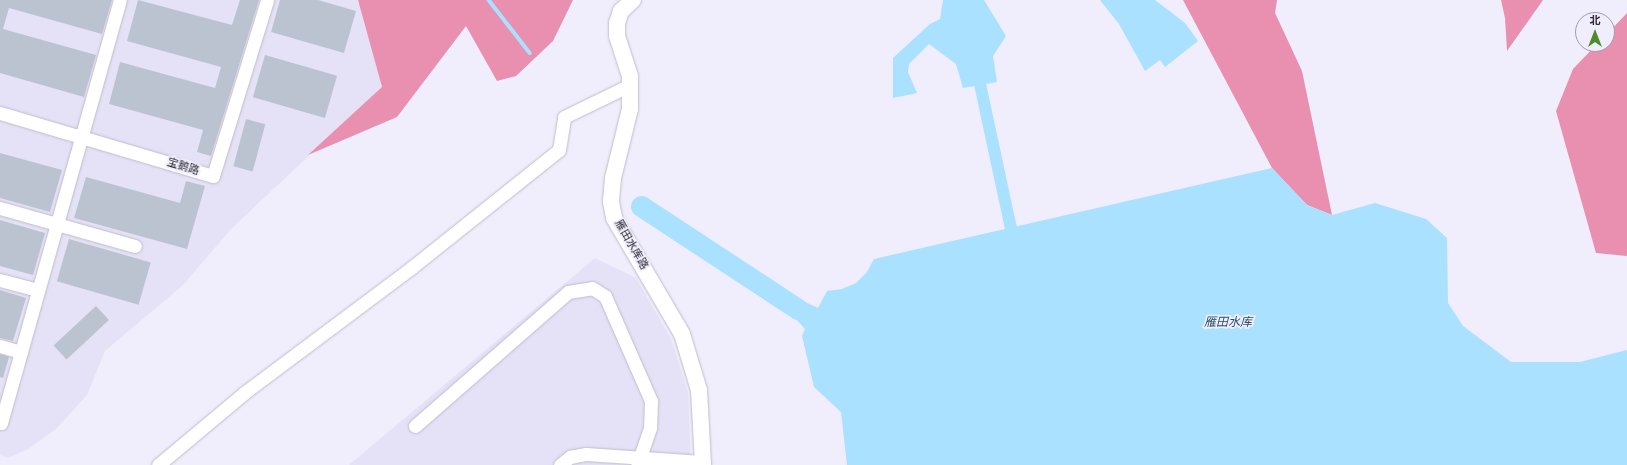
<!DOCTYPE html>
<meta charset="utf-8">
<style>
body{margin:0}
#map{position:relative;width:1627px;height:465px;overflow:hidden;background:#f0edfc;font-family:"DejaVu Sans","Noto Sans SC",sans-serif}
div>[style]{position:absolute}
.built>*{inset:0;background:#e5e1f7}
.forest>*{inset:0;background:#e98faf}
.water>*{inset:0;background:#a9e1fe}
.stream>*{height:3.5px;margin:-1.75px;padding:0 1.75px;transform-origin:1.75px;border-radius:1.75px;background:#a9e1fe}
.canal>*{height:12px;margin:-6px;padding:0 6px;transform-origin:6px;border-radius:6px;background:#a9e1fe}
.river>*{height:21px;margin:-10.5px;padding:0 10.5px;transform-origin:10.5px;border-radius:10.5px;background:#a9e1fe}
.building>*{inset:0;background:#bcc3d0;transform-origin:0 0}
.roads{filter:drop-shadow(0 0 1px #bfbdcb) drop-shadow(0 0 1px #bfbdcb)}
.minor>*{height:13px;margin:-6.5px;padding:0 6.5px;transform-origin:6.5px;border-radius:6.5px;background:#fff}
.major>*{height:16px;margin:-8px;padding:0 8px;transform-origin:8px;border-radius:8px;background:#fff}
span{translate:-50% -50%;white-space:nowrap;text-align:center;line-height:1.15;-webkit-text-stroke:3.5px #f0edfc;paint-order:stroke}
.street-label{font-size:11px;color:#2d2b31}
.water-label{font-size:12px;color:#265165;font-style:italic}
.north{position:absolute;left:1575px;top:12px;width:40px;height:40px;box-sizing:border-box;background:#f0edfc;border:1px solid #a29fab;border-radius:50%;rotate:0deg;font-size:11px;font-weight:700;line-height:16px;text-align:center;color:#2d2b31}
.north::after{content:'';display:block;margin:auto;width:14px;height:18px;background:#4d8b2b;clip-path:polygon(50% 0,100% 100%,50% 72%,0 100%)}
</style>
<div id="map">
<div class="built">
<i style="clip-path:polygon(0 0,358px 0,382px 87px,231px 229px,183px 285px,105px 351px,87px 395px,56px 429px,28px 449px,8px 458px,0 455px)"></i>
<i style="clip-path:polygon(595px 258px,636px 278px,671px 339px,688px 392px,691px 465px,349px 465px)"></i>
</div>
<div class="forest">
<i style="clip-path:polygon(358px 0,573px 0,553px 41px,516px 76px,497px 81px,466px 26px,397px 117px,308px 155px,382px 87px)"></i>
<i style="clip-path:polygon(1183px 0,1277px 0,1275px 13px,1302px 71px,1332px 215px,1307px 205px,1272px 168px)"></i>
<i style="clip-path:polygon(1501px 0,1543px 0,1507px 51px,1505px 18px)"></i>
<i style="clip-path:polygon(1627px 13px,1627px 256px,1596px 253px,1556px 111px,1573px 69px,1597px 44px,1607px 44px,1607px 34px)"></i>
</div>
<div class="water">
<i style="clip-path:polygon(943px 0,984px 0,1006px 36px,993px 56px,997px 82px,963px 88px,956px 64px,929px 44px,909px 64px,908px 72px,917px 93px,893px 98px,893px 58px,930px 24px,940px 19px)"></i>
<i style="clip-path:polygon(1100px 0,1155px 0,1185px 23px,1198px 41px,1165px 67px,1160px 60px,1145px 71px,1119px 24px)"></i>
<i style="clip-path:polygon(1272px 168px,1307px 205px,1332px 215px,1375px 203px,1426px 219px,1447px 238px,1448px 303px,1463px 326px,1511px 362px,1580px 362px,1627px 350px,1627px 465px,847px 465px,841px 412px,814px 387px,802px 336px,805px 329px,794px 317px,803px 301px,818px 308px,827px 291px,842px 289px,856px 283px,867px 272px,874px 259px)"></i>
</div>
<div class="stream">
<i style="left:489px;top:0;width:67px;rotate:52.3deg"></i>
</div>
<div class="canal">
<i style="left:977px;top:70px;width:162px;rotate:77.9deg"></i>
<i style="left:1011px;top:228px;width:15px;rotate:101deg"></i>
</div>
<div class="river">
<i style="left:641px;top:206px;width:188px;rotate:33.3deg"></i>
</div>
<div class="building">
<i style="clip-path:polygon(0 0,112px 0,102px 34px,9px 8px,3px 29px,96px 55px,84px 97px,0 73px)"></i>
<i style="clip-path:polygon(138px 0,232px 25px,240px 0,259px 0,211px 156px,197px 152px,203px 130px,109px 104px,120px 62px,215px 88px,221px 67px,127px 41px)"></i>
<i style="clip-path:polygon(280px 0,318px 0,356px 11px,344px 53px,271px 32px)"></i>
<i style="left:265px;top:55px;width:75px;height:44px;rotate:16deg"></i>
<i style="left:246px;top:119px;width:20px;height:49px;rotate:15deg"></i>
<i style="clip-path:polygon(0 153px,62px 170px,50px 212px,0 198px)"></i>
<i style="clip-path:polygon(86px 177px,180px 203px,186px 181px,205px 186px,187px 249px,74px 218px)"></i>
<i style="clip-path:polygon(0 220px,45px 233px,33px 275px,0 266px)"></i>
<i style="left:69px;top:239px;width:85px;height:44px;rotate:16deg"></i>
<i style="clip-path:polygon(0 290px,26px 298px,13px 341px,0 338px)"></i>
<i style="left:96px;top:306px;width:19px;height:58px;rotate:47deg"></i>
<i style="clip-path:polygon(0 354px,9px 357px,3px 378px,0 377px)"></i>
</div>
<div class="roads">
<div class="minor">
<i style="left:0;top:113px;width:222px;rotate:16.5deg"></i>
<i style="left:213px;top:176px;width:184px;rotate:-72.9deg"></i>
<i style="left:0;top:208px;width:140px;rotate:15.7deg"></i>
<i style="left:0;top:280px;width:39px;rotate:15deg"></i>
<i style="left:0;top:346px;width:22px;rotate:16deg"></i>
<i style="left:1px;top:423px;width:439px;rotate:-74.3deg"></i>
<i style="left:415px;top:426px;width:203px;rotate:-41.2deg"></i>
<i style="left:568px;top:292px;width:24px;rotate:-9deg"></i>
<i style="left:592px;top:288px;width:15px;rotate:32deg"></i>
<i style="left:605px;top:296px;width:115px;rotate:66.3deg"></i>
<i style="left:651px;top:401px;width:27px;rotate:92deg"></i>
<i style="left:650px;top:428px;width:39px;rotate:109deg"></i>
<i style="left:158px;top:465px;width:112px;rotate:-39.9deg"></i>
<i style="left:244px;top:393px;width:209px;rotate:-36.8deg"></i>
<i style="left:411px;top:268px;width:189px;rotate:-38.6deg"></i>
<i style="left:559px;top:150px;width:33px;rotate:-81deg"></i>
<i style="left:564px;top:117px;width:73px;rotate:-25.9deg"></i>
<i style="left:560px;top:465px;width:13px;rotate:-39deg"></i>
<i style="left:570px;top:457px;width:16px;rotate:-11deg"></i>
<i style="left:586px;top:454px;width:116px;rotate:3.9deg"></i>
</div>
<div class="major">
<i style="left:633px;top:0;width:16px;rotate:137deg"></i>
<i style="left:621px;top:11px;width:13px;rotate:108deg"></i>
<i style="left:617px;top:23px;width:13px;rotate:90deg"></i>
<i style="left:617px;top:36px;width:42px;rotate:72deg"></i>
<i style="left:630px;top:76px;width:33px;rotate:90deg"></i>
<i style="left:630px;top:109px;width:71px;rotate:103.8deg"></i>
<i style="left:613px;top:178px;width:24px;rotate:95deg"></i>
<i style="left:611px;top:202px;width:16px;rotate:79deg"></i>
<i style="left:614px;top:218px;width:134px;rotate:59.6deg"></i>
<i style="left:682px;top:334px;width:59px;rotate:73.1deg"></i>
<i style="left:699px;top:390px;width:75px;rotate:86.9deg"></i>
</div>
</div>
<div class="street-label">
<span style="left:183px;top:167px;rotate:17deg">宝鹅路</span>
<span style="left:631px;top:245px;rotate:60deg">雁田水库路</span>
</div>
<div class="water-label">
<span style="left:1228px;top:323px">雁田水库</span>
</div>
<div class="north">北</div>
</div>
